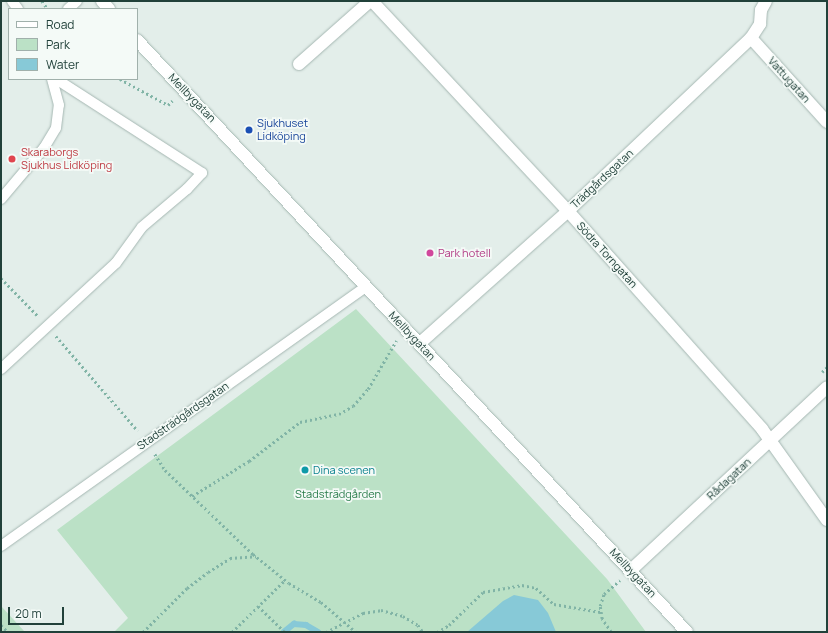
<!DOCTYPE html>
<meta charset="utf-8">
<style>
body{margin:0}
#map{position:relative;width:828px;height:633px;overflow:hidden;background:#e3eeea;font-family:Manrope,sans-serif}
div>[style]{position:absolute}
.green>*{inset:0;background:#bbe1c6}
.water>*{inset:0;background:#87c9d7}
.stream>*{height:5.5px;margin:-2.75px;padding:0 2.75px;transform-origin:2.75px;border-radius:2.75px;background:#87c9d7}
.path>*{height:2.5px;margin-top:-1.25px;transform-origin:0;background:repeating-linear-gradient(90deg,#81b4a6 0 2px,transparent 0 5px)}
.roads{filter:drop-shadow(0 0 1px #a5b7b2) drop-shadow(0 0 1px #a5b7b2)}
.service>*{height:10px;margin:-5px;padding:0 5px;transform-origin:5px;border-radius:5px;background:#fff}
.minor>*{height:12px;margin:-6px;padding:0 6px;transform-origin:6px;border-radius:6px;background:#fff}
.secondary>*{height:12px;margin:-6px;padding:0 6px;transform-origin:6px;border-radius:6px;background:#fff}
.dots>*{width:11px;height:11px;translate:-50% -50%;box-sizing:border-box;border:2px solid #f4faf7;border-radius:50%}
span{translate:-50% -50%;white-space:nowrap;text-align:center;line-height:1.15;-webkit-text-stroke:3.5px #f4faf7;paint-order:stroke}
.street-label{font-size:11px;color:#21413a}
.transit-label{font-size:11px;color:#164399}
.left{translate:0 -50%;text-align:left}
.health-label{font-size:11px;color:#be3a42}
.hotel-label{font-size:11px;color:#b23c85}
.culture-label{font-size:11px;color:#0d838f}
.park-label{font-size:11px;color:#287c4a}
.frame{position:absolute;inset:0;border:2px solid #21413a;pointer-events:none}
.legend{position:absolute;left:8px;top:8px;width:130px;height:72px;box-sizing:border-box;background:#f4faf7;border:1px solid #a0b0ab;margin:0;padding:5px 7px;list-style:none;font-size:12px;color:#21413a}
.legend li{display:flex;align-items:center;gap:8px;height:20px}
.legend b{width:20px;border:1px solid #a0b0ab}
.scale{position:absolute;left:8px;top:607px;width:56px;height:18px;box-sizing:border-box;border:2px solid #21413a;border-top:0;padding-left:5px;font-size:12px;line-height:14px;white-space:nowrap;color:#21413a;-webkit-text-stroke:3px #f4faf7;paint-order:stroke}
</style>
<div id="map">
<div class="green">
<i style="clip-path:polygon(356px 309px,607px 579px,646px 632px,114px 632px,128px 618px,57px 530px)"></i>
<i style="clip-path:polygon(1px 606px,25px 632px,1px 632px)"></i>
</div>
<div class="water">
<i style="clip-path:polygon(514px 595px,538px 600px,548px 613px,556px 632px,467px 632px,503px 601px)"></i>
</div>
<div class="stream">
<i style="left:284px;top:632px;width:13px;rotate:-39deg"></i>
<i style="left:294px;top:624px;width:12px;rotate:5deg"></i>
<i style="left:306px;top:625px;width:14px;rotate:30deg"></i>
</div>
<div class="path">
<i style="left:42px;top:1px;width:10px;rotate:53deg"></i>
<i style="left:120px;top:79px;width:55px;rotate:28.4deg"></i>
<i style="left:168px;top:105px;width:6px;rotate:-45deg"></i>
<i style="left:1px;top:278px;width:53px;rotate:45.8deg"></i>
<i style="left:56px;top:336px;width:125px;rotate:49.2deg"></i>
<i style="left:822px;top:372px;width:7px;rotate:-45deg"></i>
<i style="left:155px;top:454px;width:19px;rotate:58deg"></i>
<i style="left:165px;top:470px;width:122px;rotate:43.7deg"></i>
<i style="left:253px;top:554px;width:46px;rotate:38.9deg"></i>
<i style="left:289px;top:583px;width:37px;rotate:31deg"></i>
<i style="left:321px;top:602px;width:46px;rotate:40.6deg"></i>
<i style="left:192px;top:496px;width:67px;rotate:-31.6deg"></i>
<i style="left:249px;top:461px;width:64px;rotate:-37.4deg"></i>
<i style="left:300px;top:422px;width:40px;rotate:-12deg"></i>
<i style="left:339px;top:414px;width:16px;rotate:-30deg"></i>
<i style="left:353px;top:406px;width:23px;rotate:-49deg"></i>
<i style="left:368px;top:389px;width:56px;rotate:-59.7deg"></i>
<i style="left:258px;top:606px;width:37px;rotate:44deg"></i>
<i style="left:1px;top:625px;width:10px;rotate:45deg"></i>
<i style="left:143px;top:632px;width:62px;rotate:-45deg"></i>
<i style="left:187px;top:588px;width:26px;rotate:-37deg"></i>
<i style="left:208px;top:572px;width:26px;rotate:-32deg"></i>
<i style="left:230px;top:558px;width:26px;rotate:-4deg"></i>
<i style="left:232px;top:632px;width:74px;rotate:-44.5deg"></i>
<i style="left:326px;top:632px;width:42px;rotate:-27.2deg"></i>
<i style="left:363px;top:613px;width:18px;rotate:-9deg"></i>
<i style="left:381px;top:610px;width:23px;rotate:15deg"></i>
<i style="left:403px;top:616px;width:17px;rotate:31deg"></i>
<i style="left:418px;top:625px;width:9px;rotate:54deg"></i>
<i style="left:437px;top:632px;width:14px;rotate:-30deg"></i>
<i style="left:449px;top:625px;width:47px;rotate:-44.1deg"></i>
<i style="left:483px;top:592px;width:40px;rotate:-10deg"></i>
<i style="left:522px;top:585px;width:14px;rotate:12deg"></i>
<i style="left:536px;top:588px;width:24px;rotate:42deg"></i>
<i style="left:554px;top:604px;width:47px;rotate:9.9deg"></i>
<i style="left:611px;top:632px;width:16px;rotate:-125deg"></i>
<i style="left:602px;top:619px;width:13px;rotate:-99deg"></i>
<i style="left:600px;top:606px;width:13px;rotate:-72deg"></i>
<i style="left:604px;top:594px;width:21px;rotate:-41deg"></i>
</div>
<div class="roads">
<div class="service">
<i style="left:12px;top:1px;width:10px;rotate:53deg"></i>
<i style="left:68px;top:9px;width:12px;rotate:-42deg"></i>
<i style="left:1px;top:199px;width:67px;rotate:-49.9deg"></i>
<i style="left:44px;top:148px;width:23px;rotate:-59deg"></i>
<i style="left:56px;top:128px;width:23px;rotate:-83deg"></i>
<i style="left:59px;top:105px;width:27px;rotate:-105deg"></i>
<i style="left:1px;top:369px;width:156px;rotate:-42.7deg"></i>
<i style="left:116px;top:263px;width:44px;rotate:-54.2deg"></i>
<i style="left:142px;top:227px;width:59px;rotate:-40.2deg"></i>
<i style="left:187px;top:189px;width:22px;rotate:-47deg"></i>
<i style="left:202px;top:173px;width:174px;rotate:-147.2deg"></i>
<i style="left:1px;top:546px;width:447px;rotate:-35.4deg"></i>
</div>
<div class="minor">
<i style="left:372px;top:1px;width:287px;rotate:47deg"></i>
<i style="left:568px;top:211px;width:292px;rotate:48.3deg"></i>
<i style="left:762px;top:429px;width:112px;rotate:54.5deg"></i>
<i style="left:751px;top:38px;width:113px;rotate:47.9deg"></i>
<i style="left:299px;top:64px;width:95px;rotate:-41.6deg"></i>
<i style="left:420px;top:343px;width:198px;rotate:-41.7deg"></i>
<i style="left:568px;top:211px;width:252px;rotate:-43.4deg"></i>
<i style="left:751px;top:38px;width:17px;rotate:-57deg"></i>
<i style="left:760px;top:24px;width:14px;rotate:-86deg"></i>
<i style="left:761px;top:10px;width:10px;rotate:-61deg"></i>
<i style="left:631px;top:570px;width:268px;rotate:-43deg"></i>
</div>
<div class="secondary">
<i style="left:102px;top:1px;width:11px;rotate:49deg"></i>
<i style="left:137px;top:40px;width:808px;rotate:47.11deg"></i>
</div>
</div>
<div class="dots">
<i style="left:249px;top:130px;background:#1a4fb4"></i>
<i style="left:12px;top:159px;background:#e0444e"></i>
<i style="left:430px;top:253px;background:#d1479c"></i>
<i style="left:305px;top:470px;background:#0f9aa8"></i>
</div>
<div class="street-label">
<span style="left:789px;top:80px;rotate:48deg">Vattugatan</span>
<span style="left:192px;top:98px;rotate:46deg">Mellbygatan</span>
<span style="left:602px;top:179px;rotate:-43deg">Trädgårdsgatan</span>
<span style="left:607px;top:255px;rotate:48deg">Södra Torngatan</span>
<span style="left:412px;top:336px;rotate:47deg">Mellbygatan</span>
<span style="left:183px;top:416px;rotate:-35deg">Stadsträdgårdsgatan</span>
<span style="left:729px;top:479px;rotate:-43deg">Rådagatan</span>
<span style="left:633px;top:573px;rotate:47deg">Mellbygatan</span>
</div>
<div class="transit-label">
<span class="left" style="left:257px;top:130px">Sjukhuset<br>Lidköping</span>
</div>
<div class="health-label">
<span class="left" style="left:21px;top:159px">Skaraborgs<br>Sjukhus Lidköping</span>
</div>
<div class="hotel-label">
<span class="left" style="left:438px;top:253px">Park hotell</span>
</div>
<div class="culture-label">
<span class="left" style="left:313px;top:470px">Dina scenen</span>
</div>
<div class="park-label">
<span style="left:338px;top:494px">Stadsträdgården</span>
</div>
<div class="frame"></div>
<ul class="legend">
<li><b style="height:5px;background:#fff"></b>Road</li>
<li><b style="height:11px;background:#bbe1c6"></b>Park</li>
<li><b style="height:11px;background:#87c9d7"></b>Water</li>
</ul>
<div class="scale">20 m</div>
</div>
